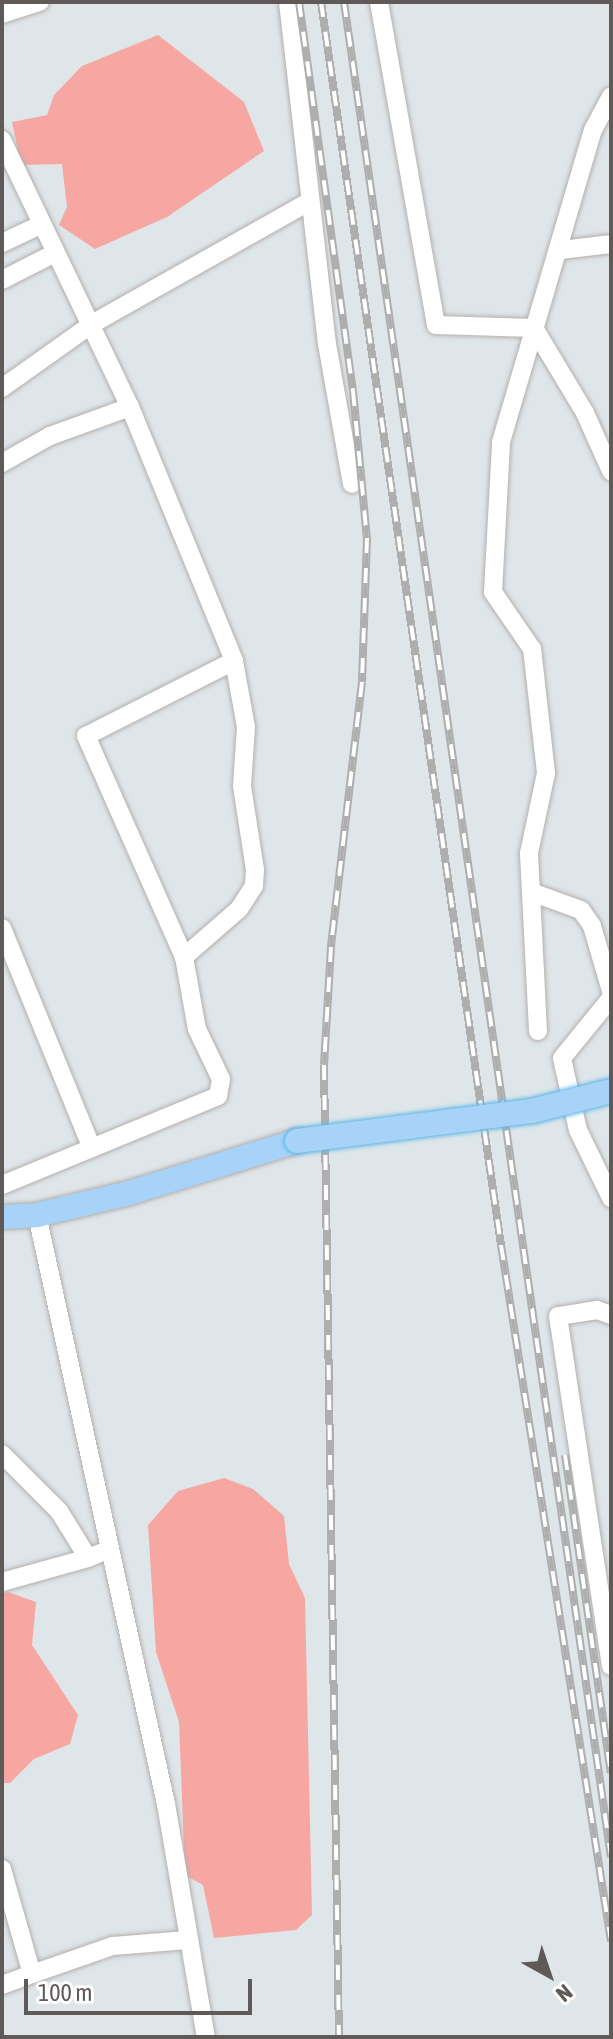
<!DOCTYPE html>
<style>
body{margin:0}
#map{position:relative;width:613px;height:2039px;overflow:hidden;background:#dfe6ea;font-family:"Asap Condensed",sans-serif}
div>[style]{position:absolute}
.water>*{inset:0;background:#f7a7a2}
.roads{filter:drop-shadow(0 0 2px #b4afad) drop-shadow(0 0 2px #b4afad)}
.minor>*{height:18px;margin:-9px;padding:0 9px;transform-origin:9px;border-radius:9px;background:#fff}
.major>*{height:24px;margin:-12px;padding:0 12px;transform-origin:12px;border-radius:12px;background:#a7d3f8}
.rail>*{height:8px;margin-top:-4px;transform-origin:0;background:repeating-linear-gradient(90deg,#fff 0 15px,#afaeae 0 30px);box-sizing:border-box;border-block:2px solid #afaeae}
.bridges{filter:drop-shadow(0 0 2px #5eb7e5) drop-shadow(0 0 2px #5eb7e5)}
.major-bridge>*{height:24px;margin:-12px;padding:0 12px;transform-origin:12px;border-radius:12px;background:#a7d3f8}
span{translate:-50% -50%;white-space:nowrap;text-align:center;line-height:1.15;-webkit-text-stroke:6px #fff;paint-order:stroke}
.frame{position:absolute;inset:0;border:4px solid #5f5a58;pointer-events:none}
.north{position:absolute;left:509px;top:1935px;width:80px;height:80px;-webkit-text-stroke:6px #fff;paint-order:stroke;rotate:140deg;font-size:22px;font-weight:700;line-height:32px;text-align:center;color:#5f5a58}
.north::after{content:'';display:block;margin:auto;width:28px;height:36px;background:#5f5a58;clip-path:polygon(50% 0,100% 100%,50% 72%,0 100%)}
.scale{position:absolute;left:24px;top:1979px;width:228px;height:36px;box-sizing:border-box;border:4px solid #5f5a58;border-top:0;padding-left:10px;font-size:24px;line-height:28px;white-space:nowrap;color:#5f5a58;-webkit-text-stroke:6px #fff;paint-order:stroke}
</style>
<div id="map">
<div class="water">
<i style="clip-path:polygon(158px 35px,244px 102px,264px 151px,167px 217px,95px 249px,59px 225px,67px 207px,62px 164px,21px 165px,12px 122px,47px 115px,54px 95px,82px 66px)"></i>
<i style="clip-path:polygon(224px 1478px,253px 1489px,284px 1516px,289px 1564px,305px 1598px,312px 1915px,296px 1930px,214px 1938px,203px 1885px,185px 1875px,179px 1722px,156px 1652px,148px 1525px,178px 1491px)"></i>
<i style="clip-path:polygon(8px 1592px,36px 1602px,32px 1645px,78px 1715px,70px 1744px,34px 1759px,10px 1783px,2px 1783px,2px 1594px)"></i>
</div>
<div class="roads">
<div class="minor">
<i style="left:288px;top:2px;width:344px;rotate:83.5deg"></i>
<i style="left:327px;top:344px;width:142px;rotate:79.9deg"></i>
<i style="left:379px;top:2px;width:328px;rotate:80deg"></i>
<i style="left:436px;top:325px;width:98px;rotate:1.8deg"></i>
<i style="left:534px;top:328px;width:99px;rotate:59deg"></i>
<i style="left:585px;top:413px;width:64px;rotate:65.9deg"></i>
<i style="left:2px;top:14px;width:40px;rotate:-18deg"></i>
<i style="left:2px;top:140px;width:296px;rotate:64.4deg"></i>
<i style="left:130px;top:407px;width:274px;rotate:67.7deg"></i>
<i style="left:234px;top:661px;width:67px;rotate:79.7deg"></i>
<i style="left:246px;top:727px;width:59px;rotate:93.9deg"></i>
<i style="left:242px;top:786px;width:85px;rotate:81.2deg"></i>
<i style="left:255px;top:870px;width:16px;rotate:94deg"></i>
<i style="left:254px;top:886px;width:27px;rotate:123deg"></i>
<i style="left:239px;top:909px;width:73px;rotate:138.9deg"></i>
<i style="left:184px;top:957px;width:73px;rotate:79.8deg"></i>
<i style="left:197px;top:1029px;width:55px;rotate:64.4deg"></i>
<i style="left:221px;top:1079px;width:17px;rotate:100deg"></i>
<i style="left:218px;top:1096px;width:234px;rotate:157.6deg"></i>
<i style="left:2px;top:243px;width:42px;rotate:-25.3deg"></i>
<i style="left:561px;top:250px;width:50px;rotate:-6.8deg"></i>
<i style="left:2px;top:280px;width:59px;rotate:-27deg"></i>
<i style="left:2px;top:388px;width:110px;rotate:-35.4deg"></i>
<i style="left:92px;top:324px;width:250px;rotate:-29.4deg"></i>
<i style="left:2px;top:463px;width:55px;rotate:-29.4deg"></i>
<i style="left:50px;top:436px;width:85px;rotate:-19.9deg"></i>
<i style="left:531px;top:892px;width:53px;rotate:19.8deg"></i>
<i style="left:581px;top:910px;width:19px;rotate:55deg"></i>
<i style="left:592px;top:926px;width:68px;rotate:73.7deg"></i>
<i style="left:2px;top:928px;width:235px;rotate:67.8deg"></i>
<i style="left:184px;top:957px;width:242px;rotate:-113.9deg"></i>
<i style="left:86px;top:736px;width:166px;rotate:-26.9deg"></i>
<i style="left:611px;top:998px;width:77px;rotate:129.2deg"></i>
<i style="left:562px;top:1058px;width:74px;rotate:77.5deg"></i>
<i style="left:578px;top:1130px;width:76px;rotate:64.1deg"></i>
<i style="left:538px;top:1031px;width:178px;rotate:-92.9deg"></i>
<i style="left:529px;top:853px;width:82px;rotate:-78deg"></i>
<i style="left:546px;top:773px;width:125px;rotate:-96.4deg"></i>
<i style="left:532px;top:649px;width:69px;rotate:-124.4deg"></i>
<i style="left:493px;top:592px;width:150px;rotate:-86.9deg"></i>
<i style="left:501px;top:442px;width:325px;rotate:-73.6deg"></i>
<i style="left:593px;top:130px;width:38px;rotate:-62deg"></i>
<i style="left:37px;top:1215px;width:603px;rotate:77.65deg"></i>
<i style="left:166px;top:1804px;width:236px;rotate:80.3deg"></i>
<i style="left:611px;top:1315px;width:15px;rotate:-160deg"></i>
<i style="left:597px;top:1310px;width:39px;rotate:171deg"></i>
<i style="left:558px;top:1316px;width:354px;rotate:81.4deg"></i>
<i style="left:2px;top:1454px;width:81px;rotate:45deg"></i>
<i style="left:59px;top:1511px;width:55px;rotate:58.3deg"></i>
<i style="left:88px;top:1558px;width:22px;rotate:-22deg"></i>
<i style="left:2px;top:1582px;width:89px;rotate:-15.6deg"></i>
<i style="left:2px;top:1869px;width:109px;rotate:74.1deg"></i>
<i style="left:32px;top:1974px;width:32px;rotate:160deg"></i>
<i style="left:32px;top:1974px;width:86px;rotate:-19.1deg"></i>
<i style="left:113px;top:1946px;width:74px;rotate:-4.6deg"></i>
</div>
<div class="major">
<i style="left:2px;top:1217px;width:35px;rotate:-3deg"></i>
<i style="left:37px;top:1215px;width:95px;rotate:-13.4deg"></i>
<i style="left:129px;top:1193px;width:176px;rotate:-17.2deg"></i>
</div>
</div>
<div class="rail">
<i style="left:299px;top:2px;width:393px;rotate:82.1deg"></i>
<i style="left:353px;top:391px;width:148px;rotate:84.6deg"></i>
<i style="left:367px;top:538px;width:144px;rotate:92deg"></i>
<i style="left:362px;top:682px;width:267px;rotate:96.7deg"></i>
<i style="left:331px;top:947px;width:118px;rotate:93.4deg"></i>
<i style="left:324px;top:1065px;width:972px;rotate:89.12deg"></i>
<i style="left:321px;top:2px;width:1256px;rotate:81.76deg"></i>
<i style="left:501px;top:1245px;width:705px;rotate:81.02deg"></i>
<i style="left:344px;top:2px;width:1874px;rotate:81.81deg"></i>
<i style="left:565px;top:1455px;width:321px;rotate:81.8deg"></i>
</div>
<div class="bridges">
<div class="major-bridge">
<i style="left:297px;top:1141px;width:237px;rotate:-7.3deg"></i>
<i style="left:532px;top:1111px;width:81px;rotate:-14.2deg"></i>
</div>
</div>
<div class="frame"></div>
<div class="north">N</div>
<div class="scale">100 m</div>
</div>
